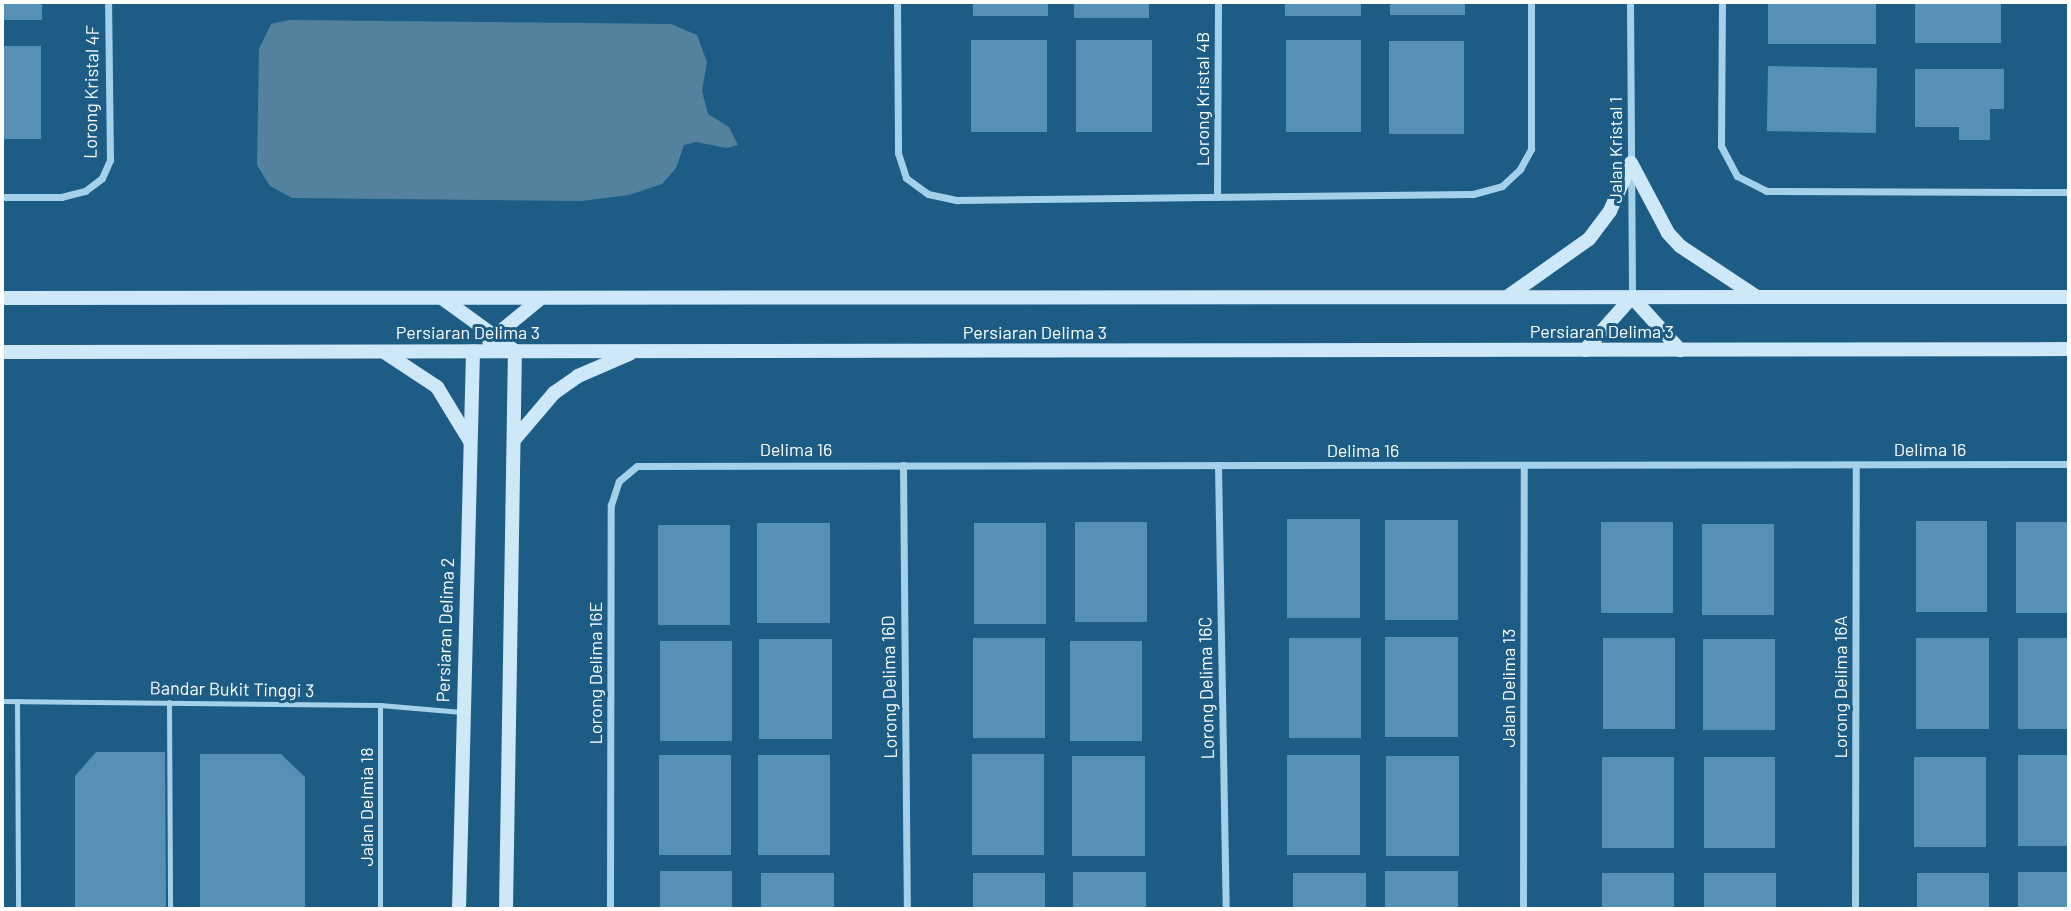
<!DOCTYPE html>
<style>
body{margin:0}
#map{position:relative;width:2071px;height:911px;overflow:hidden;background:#1d5c84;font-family:Barlow,sans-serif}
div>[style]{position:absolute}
.water>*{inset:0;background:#54829e}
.building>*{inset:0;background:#5691b5;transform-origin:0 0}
.lane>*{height:5px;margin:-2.5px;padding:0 2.5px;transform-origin:2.5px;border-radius:2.5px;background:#a4d0ea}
.street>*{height:7px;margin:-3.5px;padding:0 3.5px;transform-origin:3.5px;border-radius:3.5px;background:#a4d0ea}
.secondary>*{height:14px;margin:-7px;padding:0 7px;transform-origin:7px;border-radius:7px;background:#cfe8f8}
span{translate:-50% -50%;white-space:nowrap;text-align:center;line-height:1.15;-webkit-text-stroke:6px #1d5c84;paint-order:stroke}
.street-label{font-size:18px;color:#fff}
.frame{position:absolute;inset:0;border:4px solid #fff;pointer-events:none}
</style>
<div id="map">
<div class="water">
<i style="clip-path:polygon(289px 20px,671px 24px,697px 35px,707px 62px,702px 91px,708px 114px,729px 127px,738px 145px,727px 148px,696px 142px,684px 145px,676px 168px,662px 184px,629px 195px,582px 201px,292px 198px,270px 186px,257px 165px,259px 49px,271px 24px)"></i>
</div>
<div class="building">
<i style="left:2px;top:2px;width:40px;height:18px"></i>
<i style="left:973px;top:2px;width:75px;height:14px"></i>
<i style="left:1074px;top:2px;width:75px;height:16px"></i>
<i style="left:1285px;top:2px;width:76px;height:14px"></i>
<i style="left:1390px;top:2px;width:75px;height:13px"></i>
<i style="left:1768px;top:2px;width:108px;height:42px"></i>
<i style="left:1915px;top:2px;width:86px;height:41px"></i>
<i style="left:971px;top:40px;width:76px;height:92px"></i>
<i style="left:1076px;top:40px;width:76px;height:92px"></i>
<i style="left:1286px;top:40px;width:75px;height:92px"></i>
<i style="left:1389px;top:41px;width:75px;height:93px"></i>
<i style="left:2px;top:46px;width:39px;height:93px"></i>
<i style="left:1768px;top:66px;width:109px;height:65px;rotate:1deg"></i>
<i style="clip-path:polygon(1915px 69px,2004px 69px,2004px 109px,1990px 109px,1990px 140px,1959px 140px,1959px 127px,1915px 127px)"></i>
<i style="left:1287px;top:519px;width:73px;height:99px"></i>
<i style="left:1385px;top:520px;width:73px;height:100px"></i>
<i style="left:1916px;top:521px;width:71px;height:91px"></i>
<i style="left:1075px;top:522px;width:72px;height:100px"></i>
<i style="left:1601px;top:522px;width:72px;height:91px"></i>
<i style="left:2016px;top:522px;width:53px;height:91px"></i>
<i style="left:757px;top:523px;width:73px;height:100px"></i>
<i style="left:974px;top:523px;width:72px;height:101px"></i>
<i style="left:1702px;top:524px;width:72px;height:91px"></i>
<i style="left:658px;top:525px;width:72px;height:100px"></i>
<i style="left:1385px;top:637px;width:73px;height:100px"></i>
<i style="left:973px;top:638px;width:72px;height:100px"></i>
<i style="left:1289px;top:638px;width:72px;height:100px"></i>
<i style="left:1603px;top:638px;width:72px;height:91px"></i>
<i style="left:1916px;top:638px;width:73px;height:91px"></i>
<i style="left:2018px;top:638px;width:51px;height:91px"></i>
<i style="left:759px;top:639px;width:73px;height:100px"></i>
<i style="left:1703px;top:639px;width:72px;height:91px"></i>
<i style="left:660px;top:641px;width:72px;height:100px"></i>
<i style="left:1070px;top:641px;width:72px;height:100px"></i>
<i style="clip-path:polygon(96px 752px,165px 752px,166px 909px,75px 909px,75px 776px)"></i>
<i style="clip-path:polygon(200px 754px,281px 754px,305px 777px,305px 909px,200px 909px)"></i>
<i style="left:972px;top:754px;width:72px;height:101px"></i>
<i style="left:659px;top:755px;width:72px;height:100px"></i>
<i style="left:758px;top:755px;width:72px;height:100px"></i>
<i style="left:1287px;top:755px;width:73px;height:100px"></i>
<i style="left:2018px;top:755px;width:51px;height:91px"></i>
<i style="left:1072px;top:756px;width:73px;height:100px"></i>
<i style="left:1386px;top:756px;width:73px;height:100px"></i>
<i style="left:1602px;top:757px;width:72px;height:91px"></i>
<i style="left:1704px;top:757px;width:71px;height:91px"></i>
<i style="left:1914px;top:757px;width:72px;height:90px"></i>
<i style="left:660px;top:871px;width:72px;height:38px"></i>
<i style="left:1385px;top:871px;width:73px;height:38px"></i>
<i style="left:1073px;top:872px;width:73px;height:37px"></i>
<i style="left:2018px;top:872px;width:51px;height:37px"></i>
<i style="left:761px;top:873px;width:73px;height:36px"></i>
<i style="left:973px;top:873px;width:72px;height:36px"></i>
<i style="left:1293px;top:873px;width:73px;height:36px"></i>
<i style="left:1602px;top:873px;width:72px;height:36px"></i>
<i style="left:1704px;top:873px;width:72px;height:36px"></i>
<i style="left:1917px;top:873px;width:72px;height:36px"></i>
</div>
<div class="lane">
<i style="left:2px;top:701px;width:378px;rotate:0.6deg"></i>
<i style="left:380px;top:705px;width:82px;rotate:4.9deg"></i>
<i style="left:17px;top:701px;width:208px;rotate:89.7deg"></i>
<i style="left:169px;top:702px;width:207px;rotate:89.7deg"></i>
<i style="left:380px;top:705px;width:204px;rotate:90deg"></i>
</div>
<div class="street">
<i style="left:897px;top:2px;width:151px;rotate:89.6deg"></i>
<i style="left:898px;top:153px;width:26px;rotate:72deg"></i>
<i style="left:906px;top:178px;width:27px;rotate:36deg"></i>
<i style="left:928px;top:194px;width:30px;rotate:12deg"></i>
<i style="left:957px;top:200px;width:516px;rotate:-0.67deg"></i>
<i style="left:1473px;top:194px;width:30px;rotate:-15deg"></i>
<i style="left:1502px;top:186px;width:25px;rotate:-43deg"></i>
<i style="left:1520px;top:169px;width:23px;rotate:-61deg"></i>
<i style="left:1531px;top:149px;width:147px;rotate:-90deg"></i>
<i style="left:1630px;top:2px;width:295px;rotate:89.6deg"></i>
<i style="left:1722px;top:2px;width:144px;rotate:90.4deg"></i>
<i style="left:1721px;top:146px;width:34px;rotate:62deg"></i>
<i style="left:1737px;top:176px;width:33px;rotate:27deg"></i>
<i style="left:1766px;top:191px;width:303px;rotate:0.2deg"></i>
<i style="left:2px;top:197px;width:59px"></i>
<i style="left:61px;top:197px;width:25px;rotate:-14deg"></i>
<i style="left:85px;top:191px;width:21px;rotate:-37deg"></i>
<i style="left:102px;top:178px;width:20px;rotate:-66deg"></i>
<i style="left:110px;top:160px;width:158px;rotate:-90.7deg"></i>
<i style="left:1217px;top:197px;width:195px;rotate:-89.7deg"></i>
<i style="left:903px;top:465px;width:444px;rotate:89.5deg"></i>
<i style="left:1218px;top:465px;width:444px;rotate:89deg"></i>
<i style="left:610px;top:909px;width:404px;rotate:-89.9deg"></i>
<i style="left:611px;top:505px;width:25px;rotate:-72deg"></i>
<i style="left:619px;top:481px;width:23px;rotate:-40deg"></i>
<i style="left:637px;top:466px;width:1432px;rotate:-0.08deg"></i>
<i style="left:1523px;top:909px;width:443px;rotate:-89.9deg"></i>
<i style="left:1855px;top:909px;width:444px;rotate:-89.9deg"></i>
</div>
<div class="secondary">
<i style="left:1631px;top:163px;width:79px;rotate:62.1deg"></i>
<i style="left:1668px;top:233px;width:18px;rotate:47deg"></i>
<i style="left:1680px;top:246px;width:92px;rotate:33.5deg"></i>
<i style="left:1507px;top:297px;width:100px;rotate:-35.3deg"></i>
<i style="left:1589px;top:239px;width:35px;rotate:-53deg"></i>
<i style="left:1610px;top:211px;width:52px;rotate:-66.4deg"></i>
<i style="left:1632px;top:297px;width:72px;rotate:47.8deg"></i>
<i style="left:2px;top:298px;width:2067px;rotate:-0.03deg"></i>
<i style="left:442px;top:298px;width:90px;rotate:36deg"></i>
<i style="left:489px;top:341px;width:67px;rotate:-39.6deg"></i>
<i style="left:1585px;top:350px;width:71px;rotate:-48.4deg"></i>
<i style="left:2px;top:352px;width:2067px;rotate:-0.08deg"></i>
<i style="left:384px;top:352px;width:64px;rotate:33.4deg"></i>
<i style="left:437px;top:387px;width:63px;rotate:58.6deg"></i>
<i style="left:514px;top:440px;width:62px;rotate:-49.6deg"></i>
<i style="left:554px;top:393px;width:29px;rotate:-35deg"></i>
<i style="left:578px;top:376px;width:56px;rotate:-23.3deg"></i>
<i style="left:459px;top:909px;width:558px;rotate:-88.56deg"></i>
<i style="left:506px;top:909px;width:558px;rotate:-89.08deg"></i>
</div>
<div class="street-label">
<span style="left:91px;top:92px;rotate:-89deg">Lorong Kristal 4F</span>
<span style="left:1202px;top:99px;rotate:-90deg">Lorong Kristal 4B</span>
<span style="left:1615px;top:150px;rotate:-90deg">Jalan Kristal 1</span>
<span style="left:1602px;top:331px">Persiaran Delima 3</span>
<span style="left:468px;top:332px">Persiaran Delima 3</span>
<span style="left:1035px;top:332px">Persiaran Delima 3</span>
<span style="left:796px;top:449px">Delima 16</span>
<span style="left:1930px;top:449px">Delima 16</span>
<span style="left:1363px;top:450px">Delima 16</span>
<span style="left:445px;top:630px;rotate:-88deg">Persiaran Delima 2</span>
<span style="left:595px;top:673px;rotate:-90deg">Lorong Delima 16E</span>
<span style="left:889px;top:687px;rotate:-91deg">Lorong Delima 16D</span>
<span style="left:1840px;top:687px;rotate:-90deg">Lorong Delima 16A</span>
<span style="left:1206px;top:688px;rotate:-91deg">Lorong Delima 16C</span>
<span style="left:1508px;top:688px;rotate:-90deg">Jalan Delima 13</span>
<span style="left:232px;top:689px;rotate:1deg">Bandar Bukit Tinggi 3</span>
<span style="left:366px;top:807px;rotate:-90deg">Jalan Delmia 18</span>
</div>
<div class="frame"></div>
</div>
